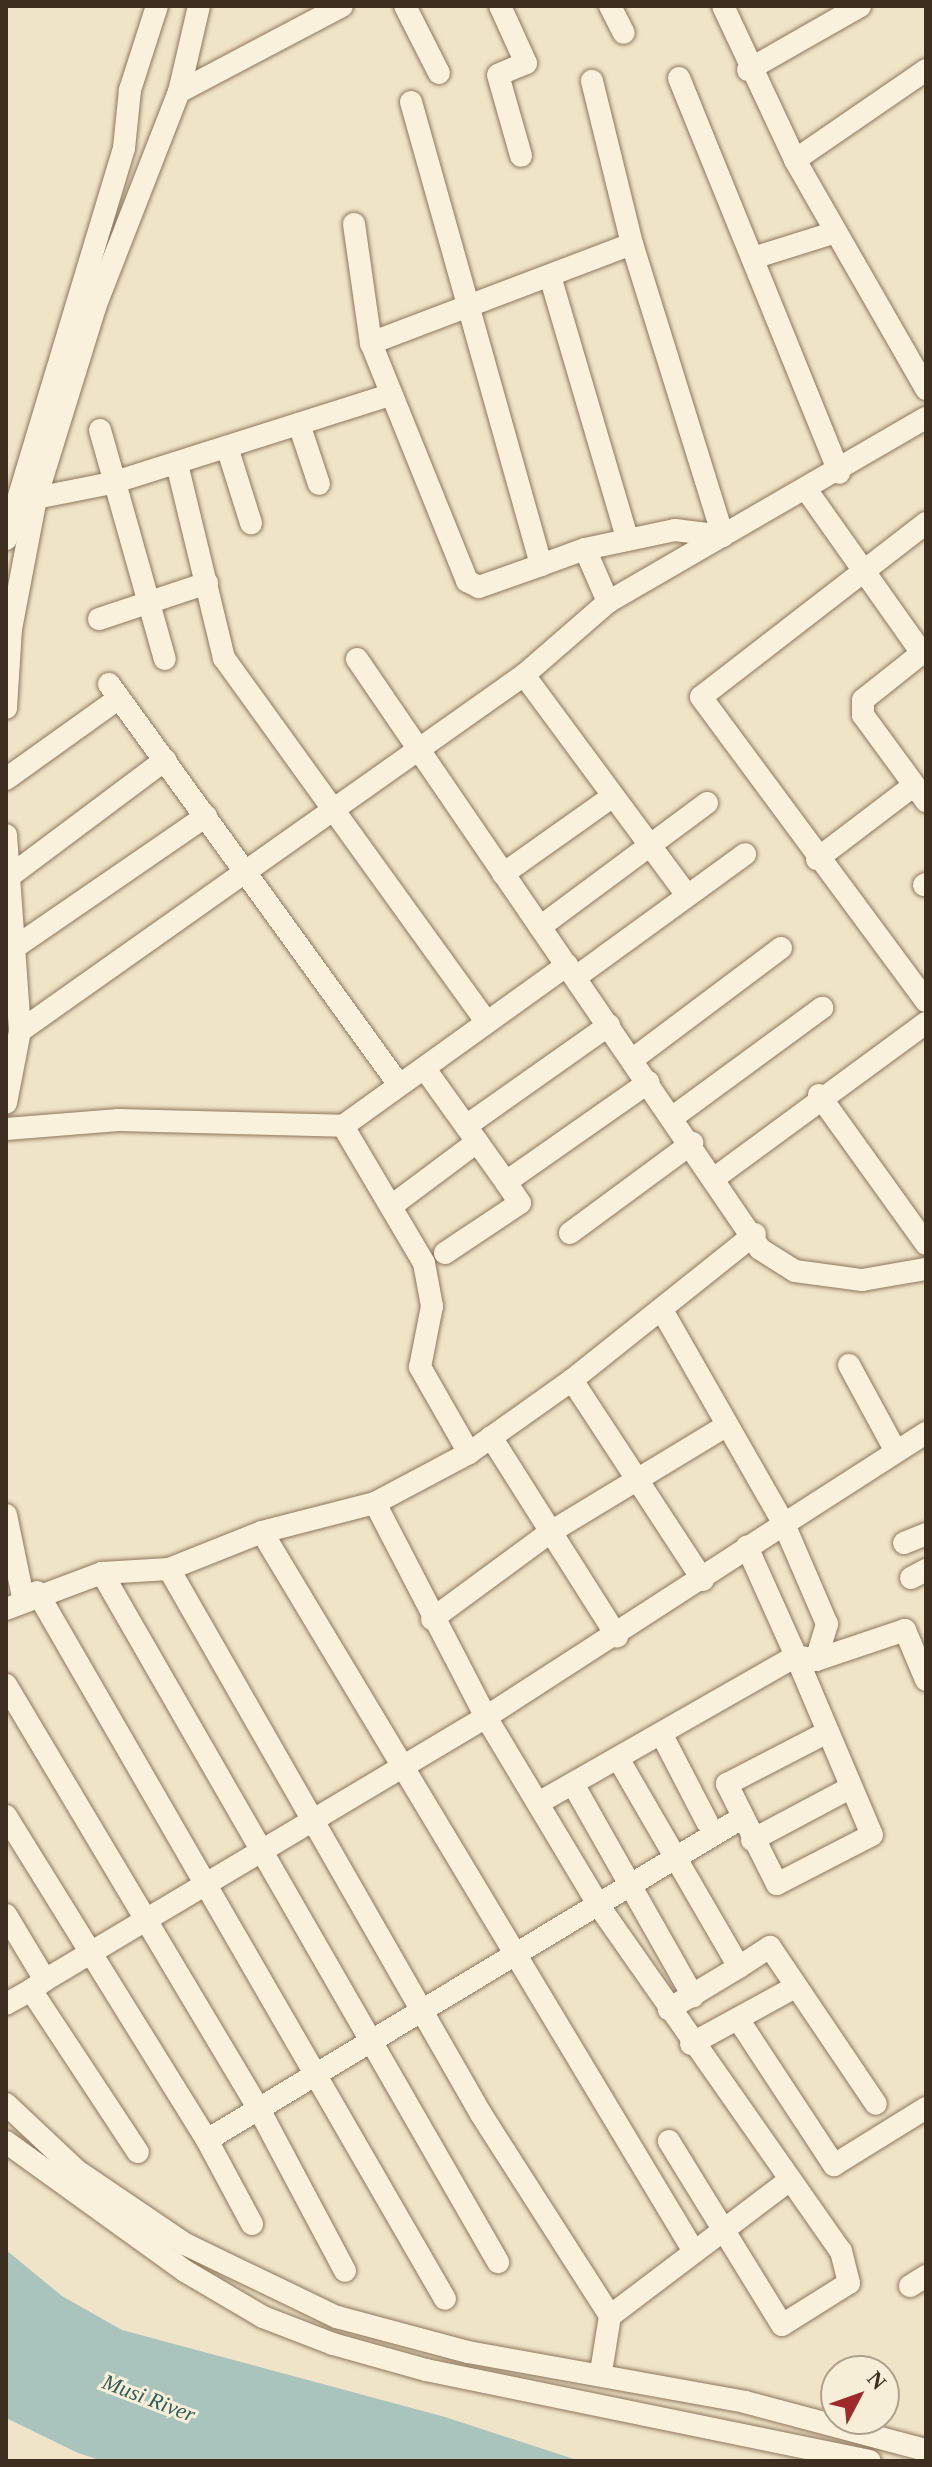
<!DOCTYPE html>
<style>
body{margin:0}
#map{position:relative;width:932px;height:2467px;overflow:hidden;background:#f0e4c8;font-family:"Times New Roman",serif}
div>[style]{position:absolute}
.water>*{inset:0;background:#a9c4bc}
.roads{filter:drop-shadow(0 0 2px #8d765c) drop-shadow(0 0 2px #8d765c)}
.minor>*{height:22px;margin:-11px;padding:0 11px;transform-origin:11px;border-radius:11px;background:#faf1dc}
span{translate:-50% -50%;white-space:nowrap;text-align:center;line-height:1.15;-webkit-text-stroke:6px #f7eed8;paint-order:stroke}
.water-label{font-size:22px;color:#2f5d5a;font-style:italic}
.frame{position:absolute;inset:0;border:8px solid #3d2e20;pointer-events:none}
.north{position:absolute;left:820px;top:2355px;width:80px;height:80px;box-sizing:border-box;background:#f7eed8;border:2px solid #ada18e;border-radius:50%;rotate:49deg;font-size:22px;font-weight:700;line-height:32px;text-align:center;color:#3d2e20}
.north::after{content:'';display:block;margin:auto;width:28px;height:36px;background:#9e2a2b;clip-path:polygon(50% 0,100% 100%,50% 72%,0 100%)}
</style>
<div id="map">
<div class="water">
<i style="clip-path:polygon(6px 2250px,62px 2296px,122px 2330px,445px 2417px,580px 2461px,103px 2461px,78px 2453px,6px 2418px)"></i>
</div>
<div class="roads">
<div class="minor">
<i style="left:405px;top:6px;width:75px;rotate:63.1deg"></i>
<i style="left:500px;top:6px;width:63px;rotate:65.5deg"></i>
<i style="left:526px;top:63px;width:30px;rotate:157deg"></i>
<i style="left:498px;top:75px;width:84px;rotate:74.1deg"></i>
<i style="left:610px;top:6px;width:30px;rotate:63deg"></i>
<i style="left:723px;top:6px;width:170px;rotate:64.9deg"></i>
<i style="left:795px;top:160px;width:264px;rotate:60.2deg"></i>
<i style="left:748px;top:70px;width:129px;rotate:-29.7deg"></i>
<i style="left:679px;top:78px;width:426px;rotate:67.9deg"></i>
<i style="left:179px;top:92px;width:184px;rotate:-27.8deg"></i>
<i style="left:411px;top:102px;width:481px;rotate:74.3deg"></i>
<i style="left:541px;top:565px;width:47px;rotate:-20deg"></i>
<i style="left:585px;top:549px;width:58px;rotate:66.5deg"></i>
<i style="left:795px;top:160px;width:159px;rotate:-34.5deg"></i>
<i style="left:354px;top:224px;width:120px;rotate:81.9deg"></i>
<i style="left:371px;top:343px;width:257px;rotate:68deg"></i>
<i style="left:467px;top:581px;width:13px;rotate:27deg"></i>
<i style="left:479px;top:587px;width:66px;rotate:-19.5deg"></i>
<i style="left:753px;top:258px;width:87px;rotate:-17.4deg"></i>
<i style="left:550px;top:276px;width:272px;rotate:73.6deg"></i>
<i style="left:371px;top:343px;width:279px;rotate:-20.8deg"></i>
<i style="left:299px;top:424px;width:63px;rotate:71.6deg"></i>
<i style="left:100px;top:430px;width:238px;rotate:74.2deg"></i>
<i style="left:227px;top:447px;width:80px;rotate:72.5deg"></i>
<i style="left:177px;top:464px;width:200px;rotate:76.4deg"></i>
<i style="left:224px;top:658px;width:448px;rotate:54.2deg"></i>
<i style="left:808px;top:492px;width:197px;rotate:54.7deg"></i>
<i style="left:922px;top:653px;width:75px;rotate:141.5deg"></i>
<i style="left:863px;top:700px;width:15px;rotate:90deg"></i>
<i style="left:863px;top:715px;width:107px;rotate:53.8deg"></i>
<i style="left:36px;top:498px;width:77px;rotate:-11.2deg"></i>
<i style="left:112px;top:483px;width:292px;rotate:-17.6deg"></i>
<i style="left:926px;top:523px;width:284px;rotate:142.3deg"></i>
<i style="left:701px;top:697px;width:378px;rotate:53.5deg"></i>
<i style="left:6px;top:539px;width:408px;rotate:-73.2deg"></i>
<i style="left:124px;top:148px;width:58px;rotate:-84.1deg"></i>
<i style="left:130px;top:90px;width:88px;rotate:-72.2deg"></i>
<i style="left:585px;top:549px;width:92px;rotate:-11.9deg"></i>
<i style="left:675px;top:530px;width:48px;rotate:7.1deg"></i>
<i style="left:723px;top:536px;width:306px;rotate:-107.3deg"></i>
<i style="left:632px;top:244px;width:168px;rotate:-103.8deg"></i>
<i style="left:99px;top:619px;width:114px;rotate:-18.4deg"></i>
<i style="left:357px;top:659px;width:714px;rotate:55.66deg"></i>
<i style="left:760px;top:1249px;width:41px;rotate:32.2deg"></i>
<i style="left:795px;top:1271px;width:68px;rotate:7.7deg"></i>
<i style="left:862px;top:1280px;width:65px;rotate:-9.8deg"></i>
<i style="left:524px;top:675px;width:274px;rotate:53.5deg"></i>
<i style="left:109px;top:684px;width:495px;rotate:54.1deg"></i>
<i style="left:6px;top:708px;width:79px;rotate:-86.4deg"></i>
<i style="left:11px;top:629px;width:133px;rotate:-79.2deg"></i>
<i style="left:36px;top:498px;width:200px;rotate:-72.8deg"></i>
<i style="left:95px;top:307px;width:231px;rotate:-68.7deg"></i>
<i style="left:179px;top:92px;width:88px;rotate:-76.9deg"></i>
<i style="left:6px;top:779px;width:139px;rotate:-35.6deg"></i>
<i style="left:6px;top:835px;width:196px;rotate:85.9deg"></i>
<i style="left:20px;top:1031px;width:73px;rotate:101deg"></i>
<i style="left:817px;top:859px;width:121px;rotate:-37.2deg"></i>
<i style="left:503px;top:874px;width:135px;rotate:-35.3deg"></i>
<i style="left:10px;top:876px;width:194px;rotate:-36.8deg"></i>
<i style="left:924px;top:885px;width:2px;rotate:-27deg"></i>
<i style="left:540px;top:927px;width:208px;rotate:-36.6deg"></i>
<i style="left:14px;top:948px;width:233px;rotate:-34.5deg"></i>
<i style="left:576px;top:977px;width:209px;rotate:-36deg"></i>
<i style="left:20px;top:1031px;width:617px;rotate:-35.24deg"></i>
<i style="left:524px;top:675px;width:111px;rotate:-41deg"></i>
<i style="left:608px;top:602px;width:367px;rotate:-30.1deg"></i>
<i style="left:633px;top:1059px;width:185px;rotate:-36.9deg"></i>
<i style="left:425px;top:1069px;width:139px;rotate:54.4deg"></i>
<i style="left:506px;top:1182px;width:174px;rotate:-35deg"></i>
<i style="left:819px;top:1095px;width:183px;rotate:54.3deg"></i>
<i style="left:673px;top:1117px;width:185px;rotate:-36.2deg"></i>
<i style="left:343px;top:1126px;width:159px;rotate:59.4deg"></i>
<i style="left:424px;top:1263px;width:44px;rotate:79.5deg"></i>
<i style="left:432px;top:1306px;width:62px;rotate:101.1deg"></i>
<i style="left:420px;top:1367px;width:99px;rotate:60.3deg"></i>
<i style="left:466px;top:1126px;width:175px;rotate:-35.2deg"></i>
<i style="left:6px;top:1129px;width:113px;rotate:-4.6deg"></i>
<i style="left:119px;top:1120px;width:224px;rotate:1.5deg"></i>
<i style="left:343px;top:1126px;width:276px;rotate:-35.7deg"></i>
<i style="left:716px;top:1177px;width:260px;rotate:-36.3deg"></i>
<i style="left:394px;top:1204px;width:104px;rotate:-36.8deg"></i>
<i style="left:570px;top:1233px;width:152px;rotate:-36.4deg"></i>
<i style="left:445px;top:1253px;width:90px;rotate:-33.7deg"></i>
<i style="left:520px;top:1203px;width:25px;rotate:-124deg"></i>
<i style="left:849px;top:1365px;width:94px;rotate:61.5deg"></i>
<i style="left:572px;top:1380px;width:239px;rotate:56.8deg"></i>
<i style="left:491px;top:1437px;width:236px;rotate:57.7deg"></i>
<i style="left:375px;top:1503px;width:241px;rotate:62.6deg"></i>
<i style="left:486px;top:1717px;width:220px;rotate:59.1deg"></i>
<i style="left:599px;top:1906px;width:421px;rotate:55deg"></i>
<i style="left:841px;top:2251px;width:33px;rotate:76deg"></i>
<i style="left:849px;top:2283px;width:79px;rotate:147.9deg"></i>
<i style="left:782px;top:2325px;width:216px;rotate:-121.6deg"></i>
<i style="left:6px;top:1515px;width:84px;rotate:78.3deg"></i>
<i style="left:262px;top:1532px;width:837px;rotate:59.02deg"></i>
<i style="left:904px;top:1543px;width:24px;rotate:-22deg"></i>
<i style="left:169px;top:1569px;width:628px;rotate:60.21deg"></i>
<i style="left:481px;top:2114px;width:240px;rotate:57.4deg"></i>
<i style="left:102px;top:1573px;width:795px;rotate:60.11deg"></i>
<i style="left:911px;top:1578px;width:17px;rotate:-28deg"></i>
<i style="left:37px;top:1592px;width:816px;rotate:60.01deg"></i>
<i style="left:6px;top:1609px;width:103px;rotate:-20.6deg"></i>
<i style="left:102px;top:1573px;width:67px;rotate:-3.4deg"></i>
<i style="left:169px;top:1569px;width:100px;rotate:-21.7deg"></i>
<i style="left:262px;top:1532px;width:117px;rotate:-14.4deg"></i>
<i style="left:375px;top:1503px;width:106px;rotate:-28deg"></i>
<i style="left:469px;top:1453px;width:126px;rotate:-35.3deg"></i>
<i style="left:572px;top:1380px;width:234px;rotate:-38.6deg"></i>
<i style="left:432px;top:1619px;width:145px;rotate:-36.3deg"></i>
<i style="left:549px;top:1533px;width:207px;rotate:-31.2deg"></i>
<i style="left:796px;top:1656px;width:194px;rotate:67deg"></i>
<i style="left:872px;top:1835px;width:107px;rotate:152.7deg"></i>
<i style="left:777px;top:1884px;width:112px;rotate:-116.6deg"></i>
<i style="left:727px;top:1784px;width:111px;rotate:-27.3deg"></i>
<i style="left:796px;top:1656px;width:20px;rotate:11deg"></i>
<i style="left:816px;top:1660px;width:38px;rotate:-73deg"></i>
<i style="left:827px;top:1624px;width:109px;rotate:-113.3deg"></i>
<i style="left:784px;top:1524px;width:169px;rotate:-32.7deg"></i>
<i style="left:816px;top:1660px;width:94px;rotate:-18.6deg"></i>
<i style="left:905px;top:1630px;width:54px;rotate:67.2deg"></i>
<i style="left:6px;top:1685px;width:496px;rotate:59.2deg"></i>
<i style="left:260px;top:2111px;width:181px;rotate:62deg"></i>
<i style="left:663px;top:1737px;width:96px;rotate:62.6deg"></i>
<i style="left:619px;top:1760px;width:239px;rotate:59.9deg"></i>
<i style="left:739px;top:1967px;width:82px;rotate:149deg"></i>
<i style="left:573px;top:1784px;width:244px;rotate:60.5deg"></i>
<i style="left:540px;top:1802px;width:295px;rotate:-29.7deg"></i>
<i style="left:796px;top:1656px;width:120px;rotate:-114.2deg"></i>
<i style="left:6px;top:1816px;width:381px;rotate:58.2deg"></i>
<i style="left:752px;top:1840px;width:111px;rotate:-28deg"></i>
<i style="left:6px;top:1915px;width:76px;rotate:59deg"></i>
<i style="left:45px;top:1980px;width:17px;rotate:144deg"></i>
<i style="left:31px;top:1990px;width:194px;rotate:56.6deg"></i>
<i style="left:739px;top:1967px;width:37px;rotate:-33deg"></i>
<i style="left:770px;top:1947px;width:189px;rotate:56deg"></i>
<i style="left:45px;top:1980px;width:513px;rotate:-30.81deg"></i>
<i style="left:486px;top:1717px;width:355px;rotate:-32.9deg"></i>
<i style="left:784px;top:1524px;width:244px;rotate:-119.7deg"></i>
<i style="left:6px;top:2004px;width:29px;rotate:-29deg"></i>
<i style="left:738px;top:2019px;width:175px;rotate:56.7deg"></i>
<i style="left:834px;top:2165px;width:108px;rotate:-31.8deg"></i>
<i style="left:691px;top:2044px;width:119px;rotate:-28.7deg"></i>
<i style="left:6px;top:2104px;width:96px;rotate:43.3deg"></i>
<i style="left:76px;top:2170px;width:132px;rotate:34.2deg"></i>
<i style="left:185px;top:2244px;width:169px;rotate:25.7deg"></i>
<i style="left:337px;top:2317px;width:136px;rotate:15deg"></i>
<i style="left:468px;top:2352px;width:281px;rotate:10.2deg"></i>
<i style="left:745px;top:2402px;width:187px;rotate:14.9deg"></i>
<i style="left:6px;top:2142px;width:221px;rotate:35.8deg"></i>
<i style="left:185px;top:2271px;width:91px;rotate:30.5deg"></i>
<i style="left:263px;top:2317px;width:75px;rotate:21.1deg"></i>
<i style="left:333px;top:2344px;width:97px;rotate:15.6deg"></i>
<i style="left:426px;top:2370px;width:453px;rotate:11.6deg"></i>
<i style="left:252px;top:2224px;width:95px;rotate:-118.2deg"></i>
<i style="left:207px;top:2140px;width:622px;rotate:-31.06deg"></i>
<i style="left:910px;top:2286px;width:19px;rotate:-32deg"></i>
<i style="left:601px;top:2372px;width:57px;rotate:-80.9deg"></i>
<i style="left:610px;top:2316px;width:222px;rotate:-37.1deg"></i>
</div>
</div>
<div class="water-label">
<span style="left:149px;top:2398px;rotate:21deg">Musi River</span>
</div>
<div class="frame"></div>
<div class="north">N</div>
</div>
